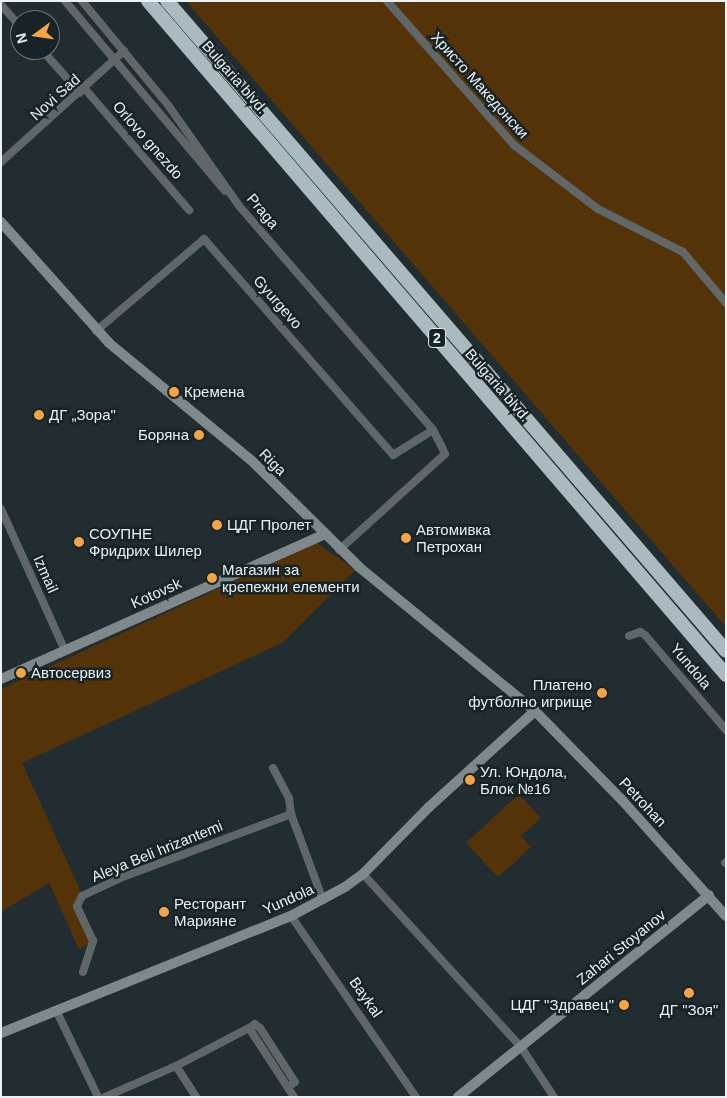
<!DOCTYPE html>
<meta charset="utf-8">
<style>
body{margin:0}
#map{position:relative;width:727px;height:1098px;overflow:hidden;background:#212d30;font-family:Helvetica,sans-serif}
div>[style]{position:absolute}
.green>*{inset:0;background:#533307}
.street>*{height:8px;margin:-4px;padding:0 4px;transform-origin:4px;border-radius:4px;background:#616768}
.secondary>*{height:10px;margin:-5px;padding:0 5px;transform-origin:5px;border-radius:5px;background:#7f888b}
.highway>*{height:14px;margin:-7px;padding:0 7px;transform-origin:7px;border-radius:7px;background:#abbabe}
.dots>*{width:14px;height:14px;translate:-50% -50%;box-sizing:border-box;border:2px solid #182326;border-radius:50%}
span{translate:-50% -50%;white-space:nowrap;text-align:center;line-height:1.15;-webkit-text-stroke:5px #182326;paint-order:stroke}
.shield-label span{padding:1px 4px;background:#182326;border:1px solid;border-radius:4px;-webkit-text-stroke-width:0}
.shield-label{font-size:14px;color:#e9f1f2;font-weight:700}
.street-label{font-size:15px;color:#e9f1f2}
.poi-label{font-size:15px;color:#e9f1f2}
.left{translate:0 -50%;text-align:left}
.right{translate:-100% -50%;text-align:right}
.frame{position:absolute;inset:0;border:2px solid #e9f1f2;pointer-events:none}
.north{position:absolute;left:10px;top:10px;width:50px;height:50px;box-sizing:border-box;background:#182326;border:1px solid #6c7578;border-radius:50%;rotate:256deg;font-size:14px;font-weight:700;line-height:20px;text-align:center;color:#e9f1f2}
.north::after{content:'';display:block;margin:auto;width:18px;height:22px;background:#f4a443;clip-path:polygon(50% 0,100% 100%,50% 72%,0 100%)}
</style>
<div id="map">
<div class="green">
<i style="clip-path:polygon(186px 1px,726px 1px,726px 627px)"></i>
<i style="clip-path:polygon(317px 543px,355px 570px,282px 643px,22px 763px,83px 896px,77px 906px,93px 941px,79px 949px,49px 883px,1px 912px,1px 689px)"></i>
<i style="clip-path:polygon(519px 794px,541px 818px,521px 836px,531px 847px,498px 877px,466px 843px)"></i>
</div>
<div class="street">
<i style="left:65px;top:1px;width:248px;rotate:49.9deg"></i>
<i style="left:82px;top:1px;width:135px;rotate:50.4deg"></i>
<i style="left:168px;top:105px;width:125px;rotate:54.8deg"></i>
<i style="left:240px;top:207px;width:295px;rotate:49.1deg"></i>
<i style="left:433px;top:430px;width:17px;rotate:62deg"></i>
<i style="left:441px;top:445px;width:10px;rotate:66deg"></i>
<i style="left:445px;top:454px;width:143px;rotate:137.8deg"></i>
<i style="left:387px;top:1px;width:192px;rotate:48.6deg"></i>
<i style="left:514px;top:145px;width:106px;rotate:37.3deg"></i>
<i style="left:598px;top:209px;width:95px;rotate:26.8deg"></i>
<i style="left:683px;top:252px;width:67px;rotate:49.9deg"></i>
<i style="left:1px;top:5px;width:28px;rotate:48deg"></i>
<i style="left:42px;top:50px;width:57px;rotate:48.5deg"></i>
<i style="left:85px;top:89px;width:160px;rotate:49.3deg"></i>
<i style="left:1px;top:162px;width:166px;rotate:-42.1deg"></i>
<i style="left:96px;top:331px;width:142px;rotate:-40.4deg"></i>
<i style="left:204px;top:239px;width:287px;rotate:48.8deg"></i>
<i style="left:393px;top:455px;width:47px;rotate:-32deg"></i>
<i style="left:1px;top:509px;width:156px;rotate:65.7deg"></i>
<i style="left:629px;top:636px;width:12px;rotate:-20deg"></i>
<i style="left:640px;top:632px;width:6px;rotate:31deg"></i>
<i style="left:645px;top:635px;width:125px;rotate:49.5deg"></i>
<i style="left:273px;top:768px;width:34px;rotate:62deg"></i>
<i style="left:289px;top:798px;width:16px;rotate:83deg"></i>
<i style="left:291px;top:814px;width:92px;rotate:69.6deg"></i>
<i style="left:725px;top:863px;width:1px;rotate:-45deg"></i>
<i style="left:363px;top:874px;width:234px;rotate:47.6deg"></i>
<i style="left:521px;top:1047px;width:60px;rotate:56.6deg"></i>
<i style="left:291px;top:916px;width:220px;rotate:55.4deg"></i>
<i style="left:83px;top:972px;width:33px;rotate:-72deg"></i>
<i style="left:93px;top:941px;width:38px;rotate:-115deg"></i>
<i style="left:77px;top:906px;width:11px;rotate:-63deg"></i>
<i style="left:82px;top:896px;width:42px;rotate:-25.3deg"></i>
<i style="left:120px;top:878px;width:183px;rotate:-20.5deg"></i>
<i style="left:56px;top:1010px;width:97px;rotate:64.2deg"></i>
<i style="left:249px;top:1028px;width:7px;rotate:-34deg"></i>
<i style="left:255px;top:1024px;width:6px;rotate:39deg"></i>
<i style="left:260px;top:1028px;width:64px;rotate:57.1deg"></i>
<i style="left:295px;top:1082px;width:9px;rotate:144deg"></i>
<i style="left:176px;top:1066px;width:82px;rotate:-27.5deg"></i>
<i style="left:249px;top:1028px;width:82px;rotate:56.9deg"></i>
<i style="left:105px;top:1097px;width:77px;rotate:-23.6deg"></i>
<i style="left:176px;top:1066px;width:37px;rotate:57deg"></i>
</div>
<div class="secondary">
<i style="left:1px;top:222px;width:162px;rotate:48.2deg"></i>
<i style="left:109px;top:343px;width:184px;rotate:39.5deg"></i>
<i style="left:251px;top:460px;width:152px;rotate:44.7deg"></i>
<i style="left:359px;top:567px;width:227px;rotate:39.3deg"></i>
<i style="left:535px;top:711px;width:123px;rotate:45.7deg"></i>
<i style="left:621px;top:799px;width:157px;rotate:48.1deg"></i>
<i style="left:1px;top:679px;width:353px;rotate:-24.1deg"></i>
<i style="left:1px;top:1033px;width:313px;rotate:-22deg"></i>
<i style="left:291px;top:916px;width:61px;rotate:-28.2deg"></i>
<i style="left:345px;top:887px;width:22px;rotate:-36deg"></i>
<i style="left:363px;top:874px;width:94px;rotate:-45.4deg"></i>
<i style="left:429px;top:807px;width:143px;rotate:-42.2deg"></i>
<i style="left:458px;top:1097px;width:322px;rotate:-38.8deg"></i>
</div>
<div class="highway">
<i style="left:148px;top:1px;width:888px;rotate:49.38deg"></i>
<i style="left:167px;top:1px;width:857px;rotate:49.3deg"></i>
</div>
<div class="dots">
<i style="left:174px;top:392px;background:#f4a443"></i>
<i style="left:39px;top:415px;background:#f4a443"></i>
<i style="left:199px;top:435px;background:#f4a443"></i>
<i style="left:217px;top:525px;background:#f4a443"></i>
<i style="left:406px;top:538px;background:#f4a443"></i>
<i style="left:79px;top:542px;background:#f4a443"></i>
<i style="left:212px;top:578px;background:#f4a443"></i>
<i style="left:21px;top:673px;background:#f4a443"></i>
<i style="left:602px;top:693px;background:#f4a443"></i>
<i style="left:470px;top:780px;background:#f4a443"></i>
<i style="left:164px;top:912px;background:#f4a443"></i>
<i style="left:689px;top:993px;background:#f4a443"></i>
<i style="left:624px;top:1005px;background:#f4a443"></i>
</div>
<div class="shield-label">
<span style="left:437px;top:338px">2</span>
</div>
<div class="street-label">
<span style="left:235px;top:77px;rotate:49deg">Bulgaria blvd.</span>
<span style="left:480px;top:85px;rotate:48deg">Христо Македонски</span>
<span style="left:55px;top:97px;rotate:-42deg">Novi Sad</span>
<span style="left:148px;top:140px;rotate:49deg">Orlovo gnezdo</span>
<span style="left:263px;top:211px;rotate:50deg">Praga</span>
<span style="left:278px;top:302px;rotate:49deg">Gyurgevo</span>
<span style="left:498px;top:385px;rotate:49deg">Bulgaria blvd.</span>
<span style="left:273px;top:462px;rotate:45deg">Riga</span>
<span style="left:46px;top:574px;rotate:66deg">Izmail</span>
<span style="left:156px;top:593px;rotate:-24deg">Kotovsk</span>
<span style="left:691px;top:666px;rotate:50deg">Yundola</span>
<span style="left:643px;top:802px;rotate:47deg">Petrohan</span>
<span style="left:157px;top:851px;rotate:-22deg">Aleya Beli hrizantemi</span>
<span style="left:288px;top:899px;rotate:-24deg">Yundola</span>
<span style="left:621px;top:947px;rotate:-39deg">Zahari Stoyanov</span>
<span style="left:366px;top:997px;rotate:55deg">Baykal</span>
</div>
<div class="poi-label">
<span class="left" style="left:184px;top:392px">Кремена</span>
<span class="left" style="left:49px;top:415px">ДГ „Зора"</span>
<span class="right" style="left:189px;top:435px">Боряна</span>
<span class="left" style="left:227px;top:525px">ЦДГ Пролет</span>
<span class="left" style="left:416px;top:538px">Автомивка<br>Петрохан</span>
<span class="left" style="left:89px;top:542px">СОУПНЕ<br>Фридрих Шилер</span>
<span class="left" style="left:222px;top:578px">Магазин за<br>крепежни елементи</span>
<span class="left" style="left:31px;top:673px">Автосервиз</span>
<span class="right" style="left:592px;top:693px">Платено<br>футболно игрище</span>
<span class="left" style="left:480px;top:780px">Ул. Юндола,<br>Блок №16</span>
<span class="left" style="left:174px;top:912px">Ресторант<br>Марияне</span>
<span class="right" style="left:614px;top:1005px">ЦДГ "Здравец"</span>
<span style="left:689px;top:1010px">ДГ "Зоя"</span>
</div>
<div class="frame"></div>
<div class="north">N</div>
</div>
